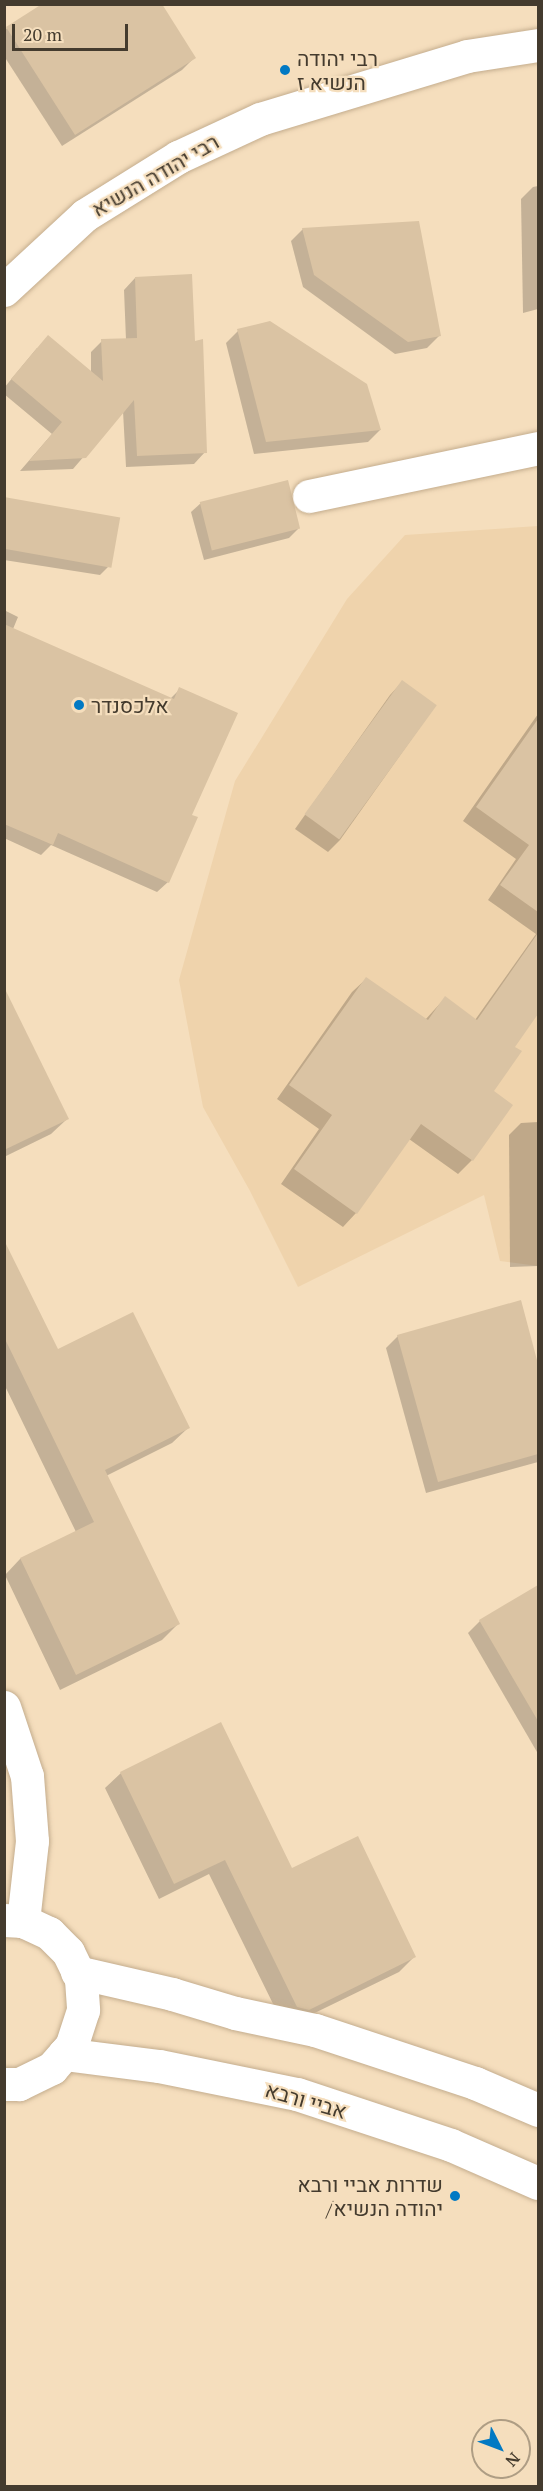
<!DOCTYPE html>
<meta charset="utf-8">
<style>
body{margin:0}
#map{position:relative;width:543px;height:2491px;overflow:hidden;background:#f5debd;font-family:"PT Serif",Heebo,serif}
div>[style]{position:absolute}
.built>*{inset:0;background:#efd3ac}
.shadow>*{inset:0;background:#0003}
.building>*{inset:0;background:#dac3a3;transform-origin:0 0}
.roads{filter:drop-shadow(0 0 2px #c4ad8e) drop-shadow(0 0 2px #c4ad8e)}
.minor>*{height:33px;margin:-16.5px;padding:0 16.5px;transform-origin:16.5px;border-radius:16.5px;background:#fff}
.dots>*{width:16px;height:16px;translate:-50% -50%;box-sizing:border-box;border:3px solid #f5debd;border-radius:50%}
span{translate:-50% -50%;white-space:nowrap;text-align:center;line-height:1.15;-webkit-text-stroke:4.5px #f5debd;paint-order:stroke}
.poi-label{font-size:21px;color:#443b2e}
.left{translate:0 -50%;text-align:left}
.right{translate:-100% -50%;text-align:right}
.street-label{font-size:21px;color:#443b2e}
.frame{position:absolute;inset:0;border:6px solid #443b2e;pointer-events:none}
.north{position:absolute;left:471px;top:2419px;width:60px;height:60px;box-sizing:border-box;background:#f5debd;border:2px solid #ae9d84;border-radius:50%;rotate:132deg;font-size:16px;font-weight:700;line-height:24px;text-align:center;color:#443b2e}
.north::after{content:'';display:block;margin:auto;width:21px;height:27px;background:#0279c3;clip-path:polygon(50% 0,100% 100%,50% 72%,0 100%)}
.scale{position:absolute;left:12px;top:24px;width:116px;height:27px;box-sizing:border-box;border:3px solid #443b2e;border-top:0;padding-left:8px;font-size:18px;line-height:21px;white-space:nowrap;color:#443b2e;-webkit-text-stroke:4px #f5debd;paint-order:stroke}
</style>
<div id="map">
<div class="built">
<i style="clip-path:polygon(538px 526px,538px 1266px,500px 1261px,484px 1195px,298px 1287px,250px 1191px,203px 1107px,179px 980px,235px 781px,347px 599px,405px 535px)"></i>
</div>
<div class="shadow">
<i style="clip-path:polygon(7px 28px,194px 58px,182px 70px,62px 146px,4px 56px,4px 31px)"></i>
<i style="clip-path:polygon(538px 186px,538px 309px,523px 313px,521px 199px,533px 187px)"></i>
<i style="clip-path:polygon(303px 229px,440px 335px,427px 348px,395px 354px,303px 287px,291px 241px)"></i>
<i style="clip-path:polygon(135px 278px,193px 343px,205px 452px,194px 464px,126px 467px,123px 411px,73px 469px,20px 471px,52px 434px,4px 394px,4px 388px,37px 348px,91px 374px,91px 352px,102px 341px,126px 340px,124px 290px)"></i>
<i style="clip-path:polygon(238px 331px,380px 430px,368px 442px,254px 454px,226px 343px)"></i>
<i style="clip-path:polygon(4px 498px,110px 565px,100px 575px,4px 560px)"></i>
<i style="clip-path:polygon(201px 503px,298px 529px,289px 538px,204px 560px,191px 512px)"></i>
<i style="clip-path:polygon(4px 610px,18px 617px,13px 629px,170px 699px,180px 689px,190px 815px,168px 882px,157px 892px,51px 845px,41px 855px,4px 838px)"></i>
<i style="clip-path:polygon(402px 682px,435px 706px,340px 840px,328px 852px,295px 829px,390px 695px)"></i>
<i style="clip-path:polygon(538px 714px,538px 1011px,513px 1047px,492px 1091px,472px 1160px,458px 1174px,409px 1139px,356px 1213px,343px 1227px,281px 1184px,319px 1129px,277px 1099px,352px 992px,366px 979px,425px 1020px,445px 998px,475px 1020px,536px 934px,488px 900px,516px 859px,463px 821px)"></i>
<i style="clip-path:polygon(4px 1004px,67px 1119px,51px 1134px,4px 1157px)"></i>
<i style="clip-path:polygon(538px 1122px,538px 1266px,510px 1267px,509px 1135px,521px 1123px)"></i>
<i style="clip-path:polygon(4px 1244px,57px 1351px,188px 1428px,172px 1443px,106px 1476px,178px 1624px,162px 1640px,60px 1690px,5px 1575px,20px 1559px,76px 1532px,4px 1384px)"></i>
<i style="clip-path:polygon(520px 1302px,538px 1369px,538px 1462px,426px 1493px,386px 1348px,398px 1336px)"></i>
<i style="clip-path:polygon(538px 1587px,538px 1751px,537px 1752px,468px 1633px,480px 1621px)"></i>
<i style="clip-path:polygon(121px 1773px,292px 1870px,414px 1957px,399px 1972px,292px 2024px,282px 2022px,209px 1874px,159px 1899px,105px 1788px)"></i>
</div>
<div class="building">
<i style="clip-path:polygon(42px 4px,162px 4px,196px 58px,75px 135px,6px 27px)"></i>
<i style="clip-path:polygon(419px 221px,441px 336px,408px 342px,314px 275px,302px 228px)"></i>
<i style="clip-path:polygon(192px 274px,195px 341px,203px 339px,207px 453px,137px 456px,134px 400px,86px 458px,29px 461px,62px 422px,11px 379px,48px 335px,103px 381px,101px 339px,137px 338px,135px 277px)"></i>
<i style="clip-path:polygon(270px 321px,367px 384px,381px 430px,266px 442px,237px 329px)"></i>
<i style="left:288px;top:480px;width:50px;height:91px;rotate:76deg"></i>
<i style="left:4px;top:497px;width:118px;height:51px;rotate:10deg"></i>
<i style="clip-path:polygon(4px 624px,174px 699px,179px 687px,238px 713px,192px 815px,198px 817px,169px 883px,58px 833px,53px 845px,4px 824px)"></i>
<i style="left:402px;top:680px;width:43px;height:166px;rotate:36deg"></i>
<i style="clip-path:polygon(538px 719px,538px 912px,500px 885px,529px 845px,476px 807px)"></i>
<i style="clip-path:polygon(538px 933px,538px 1014px,515px 1047px,522px 1051px,494px 1091px,513px 1105px,473px 1161px,421px 1124px,357px 1214px,294px 1169px,332px 1115px,289px 1085px,366px 977px,428px 1020px,445px 996px,477px 1020px)"></i>
<i style="clip-path:polygon(4px 987px,69px 1119px,4px 1150px)"></i>
<i style="clip-path:polygon(4px 1240px,58px 1349px,133px 1312px,190px 1428px,105px 1470px,180px 1624px,76px 1675px,20px 1558px,94px 1522px,4px 1337px)"></i>
<i style="clip-path:polygon(521px 1300px,538px 1364px,538px 1454px,438px 1482px,397px 1335px)"></i>
<i style="clip-path:polygon(538px 1585px,538px 1721px,479px 1620px)"></i>
<i style="clip-path:polygon(221px 1722px,292px 1868px,358px 1836px,416px 1957px,309px 2010px,297px 2007px,225px 1860px,174px 1884px,120px 1772px)"></i>
</div>
<div class="roads">
<div class="minor">
<i style="left:4px;top:290px;width:110px;rotate:-42.8deg"></i>
<i style="left:85px;top:215px;width:110px;rotate:-31.9deg"></i>
<i style="left:178px;top:157px;width:90px;rotate:-24.9deg"></i>
<i style="left:260px;top:119px;width:216px;rotate:-16.9deg"></i>
<i style="left:467px;top:56px;width:72px;rotate:-8.8deg"></i>
<i style="left:309px;top:496px;width:234px;rotate:-11.8deg"></i>
<i style="left:4px;top:1707px;width:73px;rotate:71.6deg"></i>
<i style="left:27px;top:1776px;width:65px;rotate:85.6deg"></i>
<i style="left:32px;top:1841px;width:81px;rotate:96.4deg"></i>
<i style="left:4px;top:1920px;width:19px;rotate:3deg"></i>
<i style="left:23px;top:1921px;width:29px;rotate:25deg"></i>
<i style="left:49px;top:1933px;width:27px;rotate:45deg"></i>
<i style="left:68px;top:1952px;width:30px;rotate:64deg"></i>
<i style="left:81px;top:1979px;width:31px;rotate:86deg"></i>
<i style="left:83px;top:2010px;width:38px;rotate:108deg"></i>
<i style="left:71px;top:2046px;width:29px;rotate:131deg"></i>
<i style="left:52px;top:2068px;width:37px;rotate:154deg"></i>
<i style="left:19px;top:2084px;width:15px;rotate:180deg"></i>
<i style="left:77px;top:1972px;width:98px;rotate:13deg"></i>
<i style="left:172px;top:1994px;width:66px;rotate:16.8deg"></i>
<i style="left:235px;top:2013px;width:82px;rotate:12deg"></i>
<i style="left:315px;top:2030px;width:169px;rotate:18.3deg"></i>
<i style="left:475px;top:2083px;width:69px;rotate:23.2deg"></i>
<i style="left:64px;top:2054px;width:96px;rotate:7.2deg"></i>
<i style="left:159px;top:2066px;width:141px;rotate:11.5deg"></i>
<i style="left:297px;top:2094px;width:162px;rotate:18.3deg"></i>
<i style="left:451px;top:2145px;width:95px;rotate:23.6deg"></i>
</div>
</div>
<div class="dots">
<i style="left:285px;top:70px;background:#0279c3"></i>
<i style="left:79px;top:705px;background:#0279c3"></i>
<i style="left:455px;top:2196px;background:#0279c3"></i>
</div>
<div class="poi-label">
<span class="left" style="left:297px;top:70px">רבי יהודה<br>הנשיא ז</span>
<span class="left" style="left:91px;top:705px">אלכסנדר</span>
<span class="right" style="left:443px;top:2196px">שדרות אביי ורבא<br>/יהודה הנשיא</span>
</div>
<div class="street-label">
<span style="left:155px;top:175px;rotate:-30deg">רבי יהודה הנשיא</span>
<span style="left:306px;top:2100px;rotate:16deg">אביי ורבא</span>
</div>
<div class="frame"></div>
<div class="north">N</div>
<div class="scale">20 m</div>
</div>
